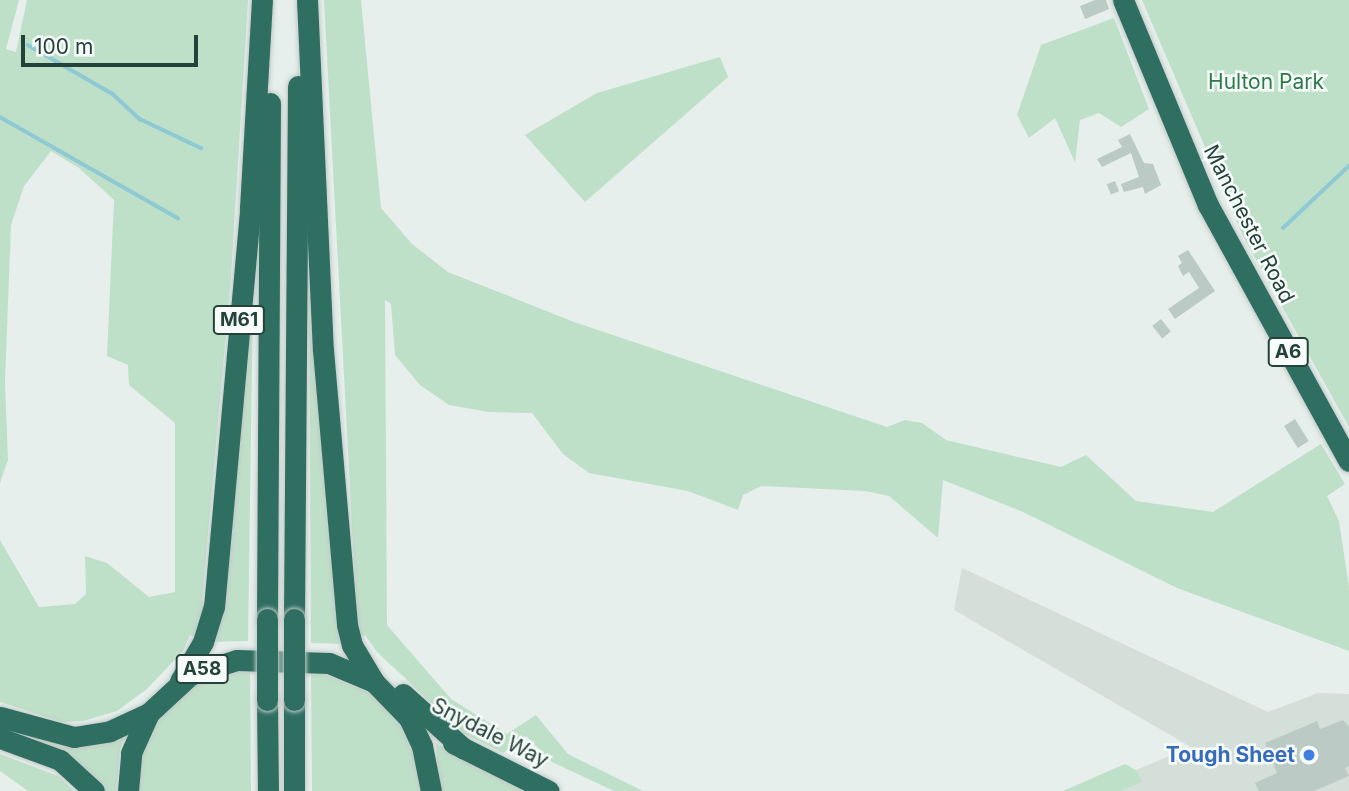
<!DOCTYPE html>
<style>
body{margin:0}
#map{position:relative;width:1349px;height:791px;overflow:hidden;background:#e6efeb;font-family:Inter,sans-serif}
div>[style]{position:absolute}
.built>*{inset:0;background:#d4dfda}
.green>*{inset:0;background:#bfe0c8}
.stream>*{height:3.5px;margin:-1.75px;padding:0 1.75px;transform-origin:1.75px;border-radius:1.75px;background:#8ec9d4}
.building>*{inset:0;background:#bbcac4;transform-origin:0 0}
.roads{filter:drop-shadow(0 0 2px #c2cac8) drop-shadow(0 0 2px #c2cac8)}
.highway>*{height:21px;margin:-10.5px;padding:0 10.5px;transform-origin:10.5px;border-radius:10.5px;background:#2f6f62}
.bridges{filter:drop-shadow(0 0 2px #c2cac8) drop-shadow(0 0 2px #c2cac8)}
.highway-bridge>*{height:21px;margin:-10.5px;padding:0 10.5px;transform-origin:10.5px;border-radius:10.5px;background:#2f6f62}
.dots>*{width:19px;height:19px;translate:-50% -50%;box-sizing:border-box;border:4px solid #f7fbf9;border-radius:50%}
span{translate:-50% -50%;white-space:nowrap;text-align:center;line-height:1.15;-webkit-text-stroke:5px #f7fbf9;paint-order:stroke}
.shield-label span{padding:2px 5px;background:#f7fbf9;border:2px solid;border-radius:5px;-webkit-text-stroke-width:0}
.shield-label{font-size:19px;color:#24423a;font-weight:700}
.park-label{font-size:21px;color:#2d7a4b}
.street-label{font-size:21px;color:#24423a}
.shop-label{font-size:21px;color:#366cbe;font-weight:700}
.right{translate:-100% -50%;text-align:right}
.scale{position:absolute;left:21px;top:35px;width:177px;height:32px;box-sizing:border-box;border:4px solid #24423a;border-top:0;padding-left:9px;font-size:21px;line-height:24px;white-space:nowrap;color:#24423a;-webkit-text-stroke:5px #f7fbf9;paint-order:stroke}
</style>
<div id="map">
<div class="built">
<i style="clip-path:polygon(962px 568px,1268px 712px,1318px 693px,1349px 694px,1349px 791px,1121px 791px,1141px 782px,1136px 770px,1191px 747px,954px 610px)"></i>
</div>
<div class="green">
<i style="clip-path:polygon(0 0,19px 0,6px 49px,16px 52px,27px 0,248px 0,231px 276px,202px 601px,205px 603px,197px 637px,190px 635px,183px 651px,147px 689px,117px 711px,83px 721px,62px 722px,0 702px,0 540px,39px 607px,75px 604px,86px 594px,85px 556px,107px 563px,149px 597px,175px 592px,175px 423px,129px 385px,128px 365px,107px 356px,114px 200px,79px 168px,51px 151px,24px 186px,11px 225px,5px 382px,8px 460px,0 483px)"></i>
<i style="clip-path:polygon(324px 0,361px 0,381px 208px,412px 244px,448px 272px,574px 322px,887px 427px,905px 420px,922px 423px,946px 440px,1061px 467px,1086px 455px,1136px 501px,1213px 512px,1321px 444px,1345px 484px,1327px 496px,1339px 521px,1349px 587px,1349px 651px,1177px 588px,1023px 512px,943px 480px,938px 538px,889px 496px,865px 491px,761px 486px,743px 495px,738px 510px,688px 491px,589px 473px,563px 454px,532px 413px,489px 412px,449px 405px,420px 385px,395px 355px,391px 304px,385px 300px,387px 625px,451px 699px,507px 734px,536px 715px,568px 754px,643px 791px,614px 791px,552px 762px,526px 736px,503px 753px,465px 734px,377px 652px,365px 635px,361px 637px,351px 603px,356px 602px)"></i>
<i style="clip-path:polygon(1142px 0,1349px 0,1349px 427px,1243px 236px)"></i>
<i style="clip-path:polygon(1114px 18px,1149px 109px,1121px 127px,1099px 113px,1080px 120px,1075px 162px,1055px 118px,1029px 138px,1017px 115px,1041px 45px)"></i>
<i style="clip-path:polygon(720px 57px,728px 77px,585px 202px,525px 135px,597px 93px)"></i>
<i style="clip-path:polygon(309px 262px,346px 644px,311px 643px)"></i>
<i style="clip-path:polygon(253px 289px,248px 641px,209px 642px,251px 290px)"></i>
<i style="clip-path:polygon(250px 669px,251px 791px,138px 791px,138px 762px,153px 721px,183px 689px,221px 670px)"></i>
<i style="clip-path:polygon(311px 669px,375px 695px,402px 725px,414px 751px,421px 791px,312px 791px)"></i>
<i style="clip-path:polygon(0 724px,127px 730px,120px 749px,116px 791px,100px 791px)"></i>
<i style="clip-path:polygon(436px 743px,453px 754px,534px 791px,439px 791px)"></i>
<i style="clip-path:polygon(0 754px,58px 776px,74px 791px,28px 791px,0 771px)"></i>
<i style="clip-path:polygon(1125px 764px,1136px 770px,1142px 782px,1121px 791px,1063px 791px)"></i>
</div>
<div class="stream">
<i style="left:28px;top:45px;width:98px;rotate:30deg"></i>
<i style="left:113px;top:94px;width:37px;rotate:43deg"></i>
<i style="left:140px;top:119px;width:68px;rotate:25.4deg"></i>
<i style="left:0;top:117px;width:205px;rotate:29.6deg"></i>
<i style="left:1283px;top:228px;width:91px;rotate:-43.2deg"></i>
</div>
<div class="building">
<i style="clip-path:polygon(1095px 0,1106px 0,1109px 9px,1085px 19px,1080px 6px)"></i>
<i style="clip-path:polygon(1130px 134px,1144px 163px,1153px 164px,1161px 185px,1145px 194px,1143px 187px,1124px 192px,1121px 184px,1139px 177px,1131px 153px,1102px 167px,1097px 159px,1122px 147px,1118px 140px)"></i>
<i style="left:1115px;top:181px;width:11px;height:9px;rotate:68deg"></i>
<i style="clip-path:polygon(1188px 250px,1215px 291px,1175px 319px,1168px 309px,1199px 288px,1189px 272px,1183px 276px,1178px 266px,1182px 263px,1178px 256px)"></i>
<i style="left:1161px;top:319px;width:16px;height:11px;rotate:52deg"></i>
<i style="left:1295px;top:419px;width:26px;height:13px;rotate:58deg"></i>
<i style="clip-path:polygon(1343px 720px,1349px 727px,1349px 766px,1345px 768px,1349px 776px,1314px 791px,1259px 791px,1255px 783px,1277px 773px,1265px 743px,1317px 721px,1320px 729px)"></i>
</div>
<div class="roads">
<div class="highway">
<i style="left:307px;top:0;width:350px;rotate:87.4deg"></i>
<i style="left:323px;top:350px;width:276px;rotate:85deg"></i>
<i style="left:347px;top:625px;width:21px;rotate:76deg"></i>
<i style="left:352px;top:645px;width:43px;rotate:59.3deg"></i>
<i style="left:1123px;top:0;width:222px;rotate:67.5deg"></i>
<i style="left:1208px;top:205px;width:292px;rotate:61.2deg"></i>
<i style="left:267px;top:619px;width:516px;rotate:-89.67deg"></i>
<i style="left:294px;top:619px;width:533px;rotate:-89.57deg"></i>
<i style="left:180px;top:681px;width:45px;rotate:-59.5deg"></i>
<i style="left:203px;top:642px;width:37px;rotate:-73deg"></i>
<i style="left:214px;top:607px;width:401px;rotate:-84.8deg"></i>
<i style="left:250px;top:208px;width:208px;rotate:-86.7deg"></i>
<i style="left:403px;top:694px;width:82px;rotate:42deg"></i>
<i style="left:267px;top:700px;width:91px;rotate:89.4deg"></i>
<i style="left:294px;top:700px;width:91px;rotate:90deg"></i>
<i style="left:0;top:717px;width:77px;rotate:15.1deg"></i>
<i style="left:74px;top:737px;width:36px;rotate:-9deg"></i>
<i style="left:110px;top:731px;width:43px;rotate:-24.8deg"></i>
<i style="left:0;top:738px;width:64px;rotate:20.1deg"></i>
<i style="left:60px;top:760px;width:46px;rotate:42.4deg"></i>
<i style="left:453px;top:743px;width:107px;rotate:26.6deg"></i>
<i style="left:128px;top:791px;width:38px;rotate:-85deg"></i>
<i style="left:131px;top:753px;width:44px;rotate:-65.8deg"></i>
<i style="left:149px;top:713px;width:56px;rotate:-42.8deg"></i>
<i style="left:190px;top:675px;width:49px;rotate:-17.7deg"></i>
<i style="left:237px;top:660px;width:92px;rotate:1.9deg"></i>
<i style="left:329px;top:663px;width:49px;rotate:22.9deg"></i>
<i style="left:374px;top:682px;width:50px;rotate:45.8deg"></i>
<i style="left:409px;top:718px;width:31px;rotate:65deg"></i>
<i style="left:422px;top:746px;width:46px;rotate:78.7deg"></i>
</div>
</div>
<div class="bridges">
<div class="highway-bridge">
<i style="left:267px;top:619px;width:81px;rotate:90deg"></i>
<i style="left:294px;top:619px;width:81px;rotate:90deg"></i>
</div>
</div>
<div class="dots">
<i style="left:1309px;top:755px;background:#3f7fe0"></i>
</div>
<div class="shield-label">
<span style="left:239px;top:320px">M61</span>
<span style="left:1288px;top:352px">A6</span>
<span style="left:202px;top:669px">A58</span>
</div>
<div class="park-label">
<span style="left:1266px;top:82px">Hulton Park</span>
</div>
<div class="street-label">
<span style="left:1249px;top:224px;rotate:63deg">Manchester Road</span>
<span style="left:490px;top:733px;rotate:27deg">Snydale Way</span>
</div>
<div class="shop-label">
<span class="right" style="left:1295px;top:755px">Tough Sheet</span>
</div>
<div class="scale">100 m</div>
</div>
